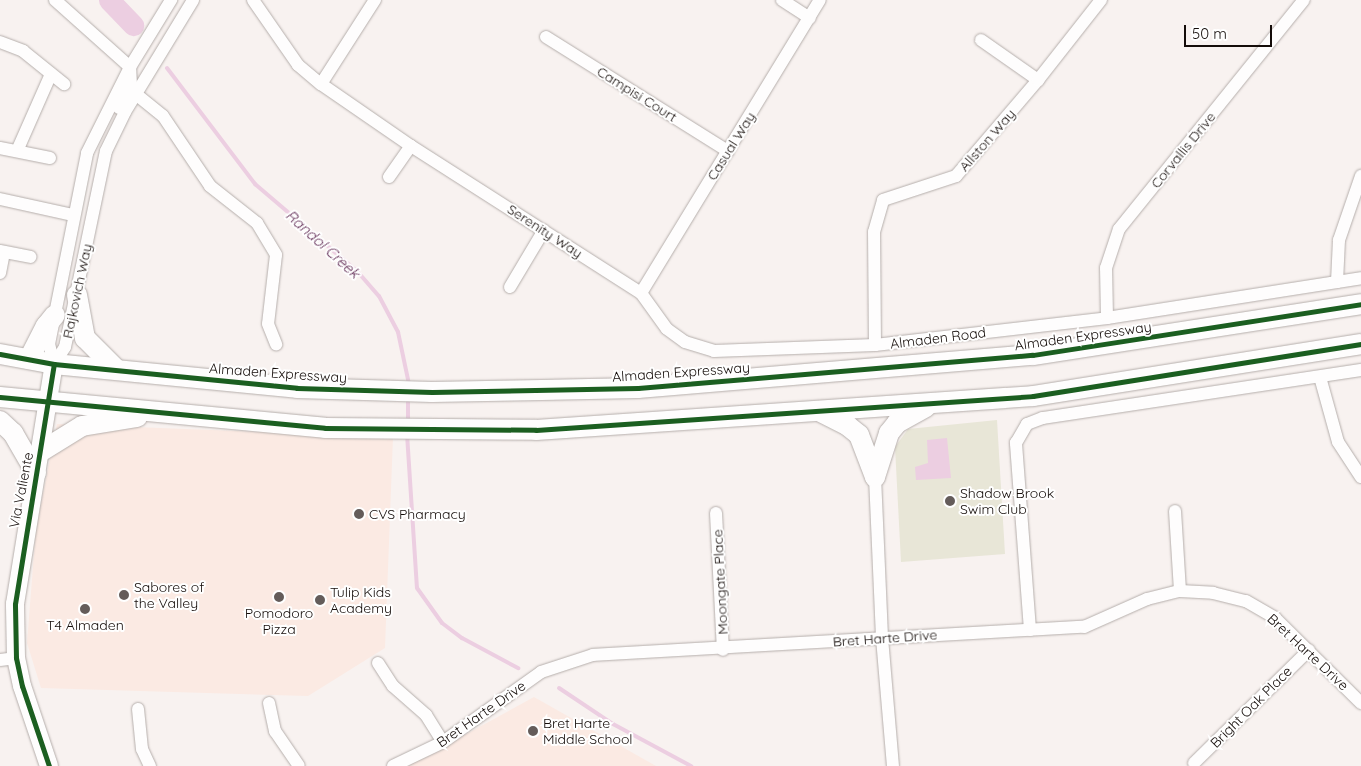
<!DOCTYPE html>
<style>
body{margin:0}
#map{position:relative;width:1361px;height:766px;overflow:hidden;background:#f8f2f0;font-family:Quicksand,sans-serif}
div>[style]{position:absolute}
.built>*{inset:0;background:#fbeae3}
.green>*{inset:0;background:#e8e6d7}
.water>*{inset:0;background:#eccee1}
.stream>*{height:4px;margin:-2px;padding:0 2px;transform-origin:2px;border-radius:2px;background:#eccee1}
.river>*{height:21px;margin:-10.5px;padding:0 10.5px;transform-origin:10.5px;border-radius:10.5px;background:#eccee1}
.roads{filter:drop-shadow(0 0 1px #b5aeab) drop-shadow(0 0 1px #b5aeab)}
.street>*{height:12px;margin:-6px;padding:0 6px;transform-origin:6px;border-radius:6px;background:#fefdfd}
.secondary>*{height:18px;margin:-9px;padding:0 9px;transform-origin:9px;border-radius:9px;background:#fefdfd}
.primary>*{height:20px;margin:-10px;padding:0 10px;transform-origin:10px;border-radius:10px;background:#fefdfd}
.cycleway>*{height:5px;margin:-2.5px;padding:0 2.5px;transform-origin:2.5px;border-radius:2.5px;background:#1b5e20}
.dots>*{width:14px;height:14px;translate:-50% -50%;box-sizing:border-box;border:2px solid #fff;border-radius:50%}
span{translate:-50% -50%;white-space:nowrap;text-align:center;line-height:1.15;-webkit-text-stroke:4px #fff;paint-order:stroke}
.street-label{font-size:14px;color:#140c09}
.poi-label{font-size:14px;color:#140c09}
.left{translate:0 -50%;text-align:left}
.water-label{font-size:15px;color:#68355c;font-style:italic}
.scale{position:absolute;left:1184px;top:25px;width:88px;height:22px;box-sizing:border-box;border:2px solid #140c09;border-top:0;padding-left:6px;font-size:15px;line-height:18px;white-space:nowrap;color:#140c09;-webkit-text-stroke:4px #fff;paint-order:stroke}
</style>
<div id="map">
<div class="built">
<i style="clip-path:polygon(57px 424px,393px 437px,385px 648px,308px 696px,41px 688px,27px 643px,36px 528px)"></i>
<i style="clip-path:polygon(534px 697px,656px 766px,408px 766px)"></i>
</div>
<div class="green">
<i style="clip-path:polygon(997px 420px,1005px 554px,901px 562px,895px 447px,908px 429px)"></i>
</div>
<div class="water">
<i style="clip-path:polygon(947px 438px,951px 478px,916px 480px,915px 467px,928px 463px,927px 440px)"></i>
</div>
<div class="stream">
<i style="left:167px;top:68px;width:146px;rotate:52.8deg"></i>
<i style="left:255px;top:184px;width:134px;rotate:40.5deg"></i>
<i style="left:357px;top:271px;width:33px;rotate:49deg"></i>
<i style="left:379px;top:296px;width:41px;rotate:62.2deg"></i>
<i style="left:398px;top:332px;width:53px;rotate:78.1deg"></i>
<i style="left:408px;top:422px;width:26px;rotate:-90deg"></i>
<i style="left:407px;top:434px;width:154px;rotate:86.3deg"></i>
<i style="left:417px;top:588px;width:43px;rotate:54.5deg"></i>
<i style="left:442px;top:623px;width:25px;rotate:37deg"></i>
<i style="left:462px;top:638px;width:64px;rotate:28.2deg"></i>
<i style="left:559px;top:688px;width:65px;rotate:33.7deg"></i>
<i style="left:613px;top:724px;width:89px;rotate:28.3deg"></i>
</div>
<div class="river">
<i style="left:109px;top:0;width:35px;rotate:46deg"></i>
</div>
<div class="roads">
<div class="street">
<i style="left:55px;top:0;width:101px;rotate:41.8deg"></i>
<i style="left:253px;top:0;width:79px;rotate:55.3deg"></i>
<i style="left:298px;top:65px;width:30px;rotate:40deg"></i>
<i style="left:321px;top:84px;width:109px;rotate:34.6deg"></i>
<i style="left:411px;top:146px;width:273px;rotate:32.6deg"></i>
<i style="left:641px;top:293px;width:44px;rotate:54.2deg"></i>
<i style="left:667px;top:329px;width:22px;rotate:36deg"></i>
<i style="left:685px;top:342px;width:30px;rotate:17deg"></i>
<i style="left:714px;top:351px;width:161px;rotate:-2.1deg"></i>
<i style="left:875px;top:345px;width:234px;rotate:-6.6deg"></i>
<i style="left:1107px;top:318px;width:257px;rotate:-8.9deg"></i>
<i style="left:782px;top:0;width:33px;rotate:33deg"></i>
<i style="left:546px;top:37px;width:215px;rotate:32.1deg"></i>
<i style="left:981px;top:40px;width:70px;rotate:35.1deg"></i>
<i style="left:0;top:42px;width:25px;rotate:21deg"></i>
<i style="left:23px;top:51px;width:53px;rotate:38.8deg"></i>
<i style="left:321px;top:84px;width:100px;rotate:-57.3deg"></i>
<i style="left:137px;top:95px;width:33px;rotate:39deg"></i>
<i style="left:163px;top:116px;width:84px;rotate:56.1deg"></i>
<i style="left:210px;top:186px;width:60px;rotate:38.2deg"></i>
<i style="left:257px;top:223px;width:37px;rotate:59deg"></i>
<i style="left:276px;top:255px;width:69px;rotate:96.6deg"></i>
<i style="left:268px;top:324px;width:22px;rotate:68deg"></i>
<i style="left:119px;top:108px;width:26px;rotate:-62deg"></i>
<i style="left:131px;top:85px;width:18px;rotate:-93deg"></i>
<i style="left:0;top:148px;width:51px;rotate:11.3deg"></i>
<i style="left:17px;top:151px;width:84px;rotate:-66.2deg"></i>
<i style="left:389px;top:177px;width:38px;rotate:-55deg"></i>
<i style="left:0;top:199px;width:75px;rotate:12.4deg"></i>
<i style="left:0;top:251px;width:31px;rotate:11deg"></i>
<i style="left:0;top:273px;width:21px;rotate:-79deg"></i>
<i style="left:1337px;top:282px;width:42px;rotate:-87.3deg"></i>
<i style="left:1339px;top:240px;width:68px;rotate:-71deg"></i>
<i style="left:510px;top:287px;width:66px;rotate:-59.2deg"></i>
<i style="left:641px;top:293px;width:343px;rotate:-58.6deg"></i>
<i style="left:1107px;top:318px;width:50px;rotate:-91.1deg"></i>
<i style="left:1106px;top:268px;width:41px;rotate:-71.6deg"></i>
<i style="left:1119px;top:229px;width:294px;rotate:-51.1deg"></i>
<i style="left:875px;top:345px;width:113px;rotate:-90.5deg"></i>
<i style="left:874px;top:232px;width:33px;rotate:-74deg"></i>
<i style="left:883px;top:200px;width:77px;rotate:-18.2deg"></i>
<i style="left:956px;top:176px;width:126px;rotate:-49.5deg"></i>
<i style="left:1038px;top:80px;width:102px;rotate:-51.8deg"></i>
<i style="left:54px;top:364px;width:20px;rotate:-57deg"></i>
<i style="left:65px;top:347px;width:200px;rotate:-78.2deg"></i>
<i style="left:106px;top:151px;width:43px;rotate:-64deg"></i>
<i style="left:125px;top:112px;width:131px;rotate:-58.7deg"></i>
<i style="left:54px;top:364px;width:21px;rotate:-104deg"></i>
<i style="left:49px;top:344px;width:195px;rotate:-78.7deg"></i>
<i style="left:87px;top:153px;width:96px;rotate:-63.4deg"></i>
<i style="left:130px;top:67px;width:79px;rotate:-58.5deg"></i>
<i style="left:1320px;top:377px;width:67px;rotate:74.5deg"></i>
<i style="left:1338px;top:442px;width:42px;rotate:56.7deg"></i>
<i style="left:875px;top:477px;width:161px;rotate:87.5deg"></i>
<i style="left:882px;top:638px;width:128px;rotate:85.1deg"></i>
<i style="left:1175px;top:511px;width:80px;rotate:86.4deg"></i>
<i style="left:716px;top:513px;width:137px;rotate:87.1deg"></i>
<i style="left:1030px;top:630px;width:188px;rotate:-94.3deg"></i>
<i style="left:1016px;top:443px;width:22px;rotate:-60deg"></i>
<i style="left:1027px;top:424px;width:17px;rotate:-21deg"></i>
<i style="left:1043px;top:418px;width:322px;rotate:-8.6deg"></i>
<i style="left:0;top:660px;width:16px;rotate:-7deg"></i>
<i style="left:378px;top:663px;width:27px;rotate:57deg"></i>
<i style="left:393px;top:686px;width:44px;rotate:41.3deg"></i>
<i style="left:426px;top:715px;width:32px;rotate:58deg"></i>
<i style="left:269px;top:703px;width:29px;rotate:78deg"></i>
<i style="left:275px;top:731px;width:42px;rotate:55.6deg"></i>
<i style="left:138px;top:709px;width:40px;rotate:84.3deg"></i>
<i style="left:142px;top:749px;width:19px;rotate:65deg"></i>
<i style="left:1194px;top:763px;width:161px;rotate:-44.5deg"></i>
<i style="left:393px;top:766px;width:55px;rotate:-25.6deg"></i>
<i style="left:443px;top:742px;width:120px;rotate:-35.5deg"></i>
<i style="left:541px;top:672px;width:55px;rotate:-18.1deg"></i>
<i style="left:593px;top:655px;width:492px;rotate:-3.3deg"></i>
<i style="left:1084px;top:627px;width:69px;rotate:-24deg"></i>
<i style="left:1147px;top:599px;width:34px;rotate:-14deg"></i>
<i style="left:1180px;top:591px;width:33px;rotate:3deg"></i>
<i style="left:1213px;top:593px;width:34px;rotate:14deg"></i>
<i style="left:1246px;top:601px;width:34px;rotate:30deg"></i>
<i style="left:1275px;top:618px;width:121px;rotate:44.7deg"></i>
</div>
<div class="secondary">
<i style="left:49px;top:766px;width:84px;rotate:-108.6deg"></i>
<i style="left:22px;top:686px;width:29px;rotate:-102deg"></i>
<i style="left:16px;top:658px;width:54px;rotate:-91.1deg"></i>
<i style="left:15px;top:604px;width:243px;rotate:-80.8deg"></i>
</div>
<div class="primary">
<i style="left:77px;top:295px;width:44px;rotate:79.5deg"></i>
<i style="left:85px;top:338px;width:45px;rotate:45deg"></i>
<i style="left:0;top:354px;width:55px;rotate:10.5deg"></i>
<i style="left:54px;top:364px;width:244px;rotate:5.6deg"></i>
<i style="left:297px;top:388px;width:135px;rotate:1.7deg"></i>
<i style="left:432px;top:392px;width:206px;rotate:-1.1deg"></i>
<i style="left:638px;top:388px;width:396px;rotate:-4.8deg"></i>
<i style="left:1033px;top:355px;width:332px;rotate:-8.8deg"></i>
<i style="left:29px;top:359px;width:37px;rotate:-63deg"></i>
<i style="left:46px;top:326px;width:14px;rotate:-51deg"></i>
<i style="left:0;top:397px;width:326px;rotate:5.4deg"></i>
<i style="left:325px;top:428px;width:211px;rotate:0.5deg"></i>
<i style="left:536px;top:430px;width:498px;rotate:-3.9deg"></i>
<i style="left:1033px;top:396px;width:332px;rotate:-9deg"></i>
<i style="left:821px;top:412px;width:30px;rotate:27deg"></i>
<i style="left:848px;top:426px;width:14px;rotate:39deg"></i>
<i style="left:859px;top:435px;width:45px;rotate:69.1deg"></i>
<i style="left:0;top:421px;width:18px;rotate:43deg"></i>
<i style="left:13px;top:433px;width:46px;rotate:60.1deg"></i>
<i style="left:40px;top:452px;width:49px;rotate:-31.8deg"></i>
<i style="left:82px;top:426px;width:56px;rotate:-9.3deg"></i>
<i style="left:875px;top:477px;width:46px;rotate:-72.3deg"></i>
<i style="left:889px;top:433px;width:13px;rotate:-51deg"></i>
<i style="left:897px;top:423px;width:33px;rotate:-29deg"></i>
</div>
</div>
<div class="cycleway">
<i style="left:0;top:354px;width:55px;rotate:10.5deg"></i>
<i style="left:54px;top:364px;width:244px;rotate:5.6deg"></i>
<i style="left:297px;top:388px;width:135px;rotate:1.7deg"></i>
<i style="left:432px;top:392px;width:206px;rotate:-1.1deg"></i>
<i style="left:638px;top:388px;width:396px;rotate:-4.8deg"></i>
<i style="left:1033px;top:355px;width:332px;rotate:-8.8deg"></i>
<i style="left:0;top:397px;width:326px;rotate:5.4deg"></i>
<i style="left:325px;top:428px;width:211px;rotate:0.5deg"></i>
<i style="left:536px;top:430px;width:498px;rotate:-3.9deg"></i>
<i style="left:1033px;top:396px;width:332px;rotate:-9deg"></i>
<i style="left:49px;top:766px;width:84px;rotate:-108.6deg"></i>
<i style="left:22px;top:686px;width:29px;rotate:-102deg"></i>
<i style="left:16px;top:658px;width:54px;rotate:-91.1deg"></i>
<i style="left:15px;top:604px;width:243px;rotate:-80.8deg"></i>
</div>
<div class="dots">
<i style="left:950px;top:501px;background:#645c5a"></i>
<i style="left:359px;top:514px;background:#645c5a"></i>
<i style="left:124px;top:595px;background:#645c5a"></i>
<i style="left:279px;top:597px;background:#645c5a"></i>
<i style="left:320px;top:600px;background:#645c5a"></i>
<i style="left:85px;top:609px;background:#645c5a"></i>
<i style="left:533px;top:731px;background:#645c5a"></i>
</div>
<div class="street-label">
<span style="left:637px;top:94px;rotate:32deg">Campisi Court</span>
<span style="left:987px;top:140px;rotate:-49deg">Allston Way</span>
<span style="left:731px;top:146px;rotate:-58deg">Casual Way</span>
<span style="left:1183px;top:150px;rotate:-51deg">Corvallis Drive</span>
<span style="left:545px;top:231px;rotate:33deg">Serenity Way</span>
<span style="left:77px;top:291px;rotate:-78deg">Rajkovich Way</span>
<span style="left:1083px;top:336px;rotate:-8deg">Almaden Expressway</span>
<span style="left:938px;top:338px;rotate:-7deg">Almaden Road</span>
<span style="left:681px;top:372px;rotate:-4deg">Almaden Expressway</span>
<span style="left:278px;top:373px;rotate:4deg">Almaden Expressway</span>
<span style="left:21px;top:490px;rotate:-79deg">Via Valiente</span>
<span style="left:720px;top:582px;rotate:-93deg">Moongate Place</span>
<span style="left:885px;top:638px;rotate:-4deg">Bret Harte Drive</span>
<span style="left:1308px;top:652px;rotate:43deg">Bret Harte Drive</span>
<span style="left:1251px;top:707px;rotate:-45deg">Bright Oak Place</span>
<span style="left:481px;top:714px;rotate:-35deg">Bret Harte Drive</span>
</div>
<div class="poi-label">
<span class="left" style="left:960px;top:501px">Shadow Brook<br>Swim Club</span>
<span class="left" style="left:369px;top:514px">CVS Pharmacy</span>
<span class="left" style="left:134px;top:595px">Sabores of<br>the Valley</span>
<span class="left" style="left:330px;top:600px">Tulip Kids<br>Academy</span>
<span style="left:279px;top:621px">Pomodoro<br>Pizza</span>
<span style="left:85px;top:625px">T4 Almaden</span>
<span class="left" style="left:543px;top:731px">Bret Harte<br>Middle School</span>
</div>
<div class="water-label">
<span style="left:323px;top:244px;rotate:42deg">Randol Creek</span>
</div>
<div class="scale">50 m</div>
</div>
